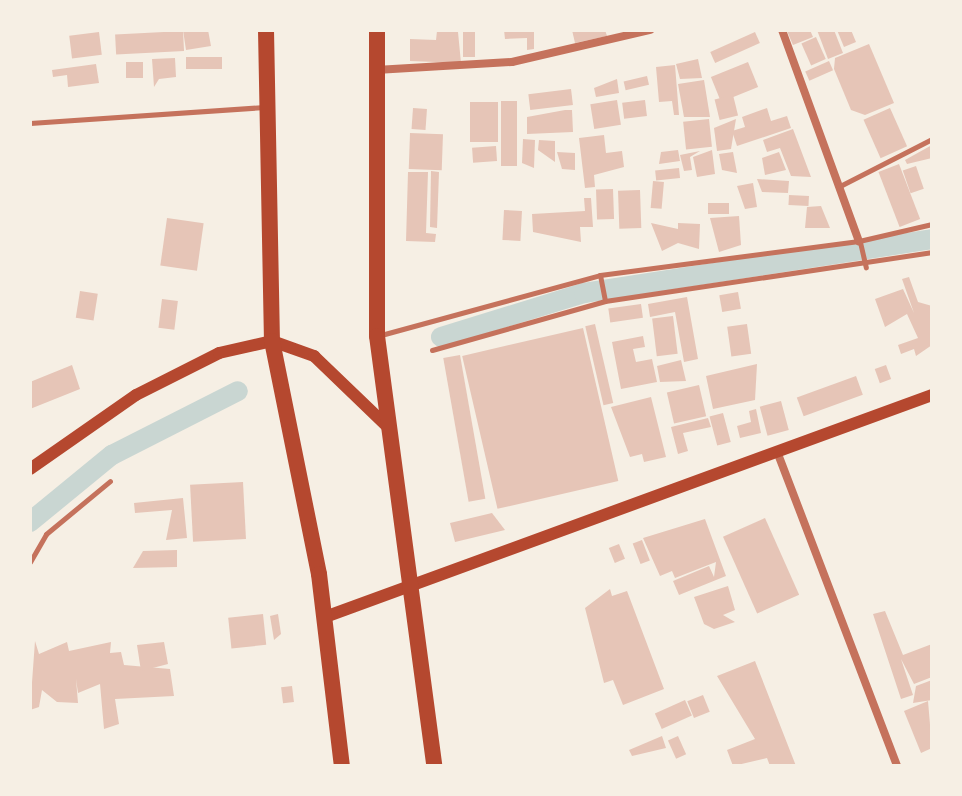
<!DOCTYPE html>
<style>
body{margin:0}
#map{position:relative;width:962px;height:796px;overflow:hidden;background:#f6efe4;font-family:"Titillium Web",sans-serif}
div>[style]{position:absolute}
.canal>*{height:20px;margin:-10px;padding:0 10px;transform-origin:10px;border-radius:10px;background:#c9d6d2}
.building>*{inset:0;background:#e6c5b7;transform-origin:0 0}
.service>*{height:5px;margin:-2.5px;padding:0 2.5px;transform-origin:2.5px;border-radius:2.5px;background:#c5725c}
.minor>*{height:8px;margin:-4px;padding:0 4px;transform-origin:4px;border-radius:4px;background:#c5725c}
.secondary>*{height:12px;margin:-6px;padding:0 6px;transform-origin:6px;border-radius:6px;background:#b5482f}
.trunk>*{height:16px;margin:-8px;padding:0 8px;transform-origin:8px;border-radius:8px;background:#b5482f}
span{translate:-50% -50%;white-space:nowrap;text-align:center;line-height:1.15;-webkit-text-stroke:6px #f6efe4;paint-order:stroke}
.frame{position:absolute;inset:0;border:32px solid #f6efe4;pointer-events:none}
</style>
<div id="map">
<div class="canal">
<i style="left:441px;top:337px;width:150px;rotate:-17.1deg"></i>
<i style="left:584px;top:293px;width:352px;rotate:-8.8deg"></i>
<i style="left:30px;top:522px;width:106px;rotate:-39.3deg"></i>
<i style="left:112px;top:455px;width:141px;rotate:-26.9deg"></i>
</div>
<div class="building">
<i style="clip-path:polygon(183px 30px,208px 30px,211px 46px,186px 50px)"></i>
<i style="left:463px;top:30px;width:12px;height:27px"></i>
<i style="clip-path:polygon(504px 30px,534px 30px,534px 49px,527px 50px,527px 38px,505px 39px)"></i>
<i style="clip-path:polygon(572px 30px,605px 30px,607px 36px,575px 43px)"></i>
<i style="clip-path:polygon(810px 30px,813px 37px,793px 45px,787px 31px)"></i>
<i style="clip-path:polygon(817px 30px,834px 30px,843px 53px,828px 59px)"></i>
<i style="clip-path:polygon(837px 30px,851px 30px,856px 42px,844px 47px)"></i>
<i style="left:183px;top:31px;width:20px;height:68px;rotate:87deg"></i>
<i style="clip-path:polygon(437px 31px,458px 32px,461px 63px,410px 61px,410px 39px,436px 40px)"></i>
<i style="left:99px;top:32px;width:23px;height:30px;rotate:83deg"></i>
<i style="left:755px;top:32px;width:12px;height:49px;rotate:66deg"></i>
<i style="left:816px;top:37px;width:24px;height:16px;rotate:66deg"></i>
<i style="clip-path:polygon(869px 44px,894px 103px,865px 115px,851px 110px,834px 69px,835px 58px)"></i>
<i style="left:222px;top:57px;width:12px;height:36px;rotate:90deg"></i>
<i style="clip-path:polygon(175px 58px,176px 77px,159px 79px,154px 87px,152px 59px)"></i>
<i style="clip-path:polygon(698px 59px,702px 78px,680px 79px,676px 64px)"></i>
<i style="left:829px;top:61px;width:10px;height:26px;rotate:66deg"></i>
<i style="left:126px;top:62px;width:17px;height:16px"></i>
<i style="left:748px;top:62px;width:27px;height:40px;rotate:68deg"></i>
<i style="clip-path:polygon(96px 64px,99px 83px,68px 87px,67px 75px,53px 77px,52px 70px)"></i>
<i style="clip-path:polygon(675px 65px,679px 115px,674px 115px,672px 101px,659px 102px,656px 67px)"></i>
<i style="left:647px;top:76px;width:9px;height:24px;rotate:77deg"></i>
<i style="clip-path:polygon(617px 79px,619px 93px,596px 97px,594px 88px)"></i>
<i style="clip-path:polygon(704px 80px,710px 117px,684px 117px,678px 84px)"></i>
<i style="left:571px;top:89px;width:16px;height:43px;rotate:83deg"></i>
<i style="left:733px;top:95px;width:21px;height:19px;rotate:76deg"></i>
<i style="left:617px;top:100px;width:25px;height:27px;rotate:81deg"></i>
<i style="left:645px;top:100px;width:16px;height:23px;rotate:83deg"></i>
<i style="left:501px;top:101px;width:16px;height:65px"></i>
<i style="left:470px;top:102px;width:28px;height:40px"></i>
<i style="left:413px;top:108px;width:14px;height:21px;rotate:4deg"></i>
<i style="clip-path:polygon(767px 108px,771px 121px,787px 116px,791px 128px,737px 146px,732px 131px,745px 127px,742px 117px)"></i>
<i style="left:890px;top:108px;width:42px;height:29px;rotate:66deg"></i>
<i style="clip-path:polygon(565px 110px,572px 110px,573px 132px,527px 134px,527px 117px)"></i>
<i style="left:709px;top:119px;width:28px;height:26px;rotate:84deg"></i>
<i style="clip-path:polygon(736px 119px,731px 149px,717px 151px,714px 128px)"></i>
<i style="clip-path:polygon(793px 129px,811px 177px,791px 176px,780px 148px,767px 152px,763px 140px)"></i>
<i style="left:410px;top:133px;width:33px;height:36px;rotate:2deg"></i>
<i style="clip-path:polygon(604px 135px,606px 153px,622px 151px,624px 167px,594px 175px,595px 187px,585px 188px,579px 138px)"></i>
<i style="clip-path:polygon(523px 139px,535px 140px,534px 168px,522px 163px)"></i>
<i style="clip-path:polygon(539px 140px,555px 141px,555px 162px,538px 150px)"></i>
<i style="clip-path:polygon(932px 145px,932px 158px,907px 164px,905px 160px)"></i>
<i style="left:496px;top:146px;width:15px;height:24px;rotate:86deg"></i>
<i style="clip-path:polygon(678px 150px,680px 161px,659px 164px,661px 152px)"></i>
<i style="clip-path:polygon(712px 150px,715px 174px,697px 177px,693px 157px)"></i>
<i style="clip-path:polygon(700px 151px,690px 157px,692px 170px,684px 171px,680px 155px)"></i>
<i style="clip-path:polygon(557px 152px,575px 153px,575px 170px,562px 169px)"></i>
<i style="clip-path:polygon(733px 152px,737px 173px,722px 170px,719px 154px)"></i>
<i style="clip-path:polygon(779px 152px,786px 170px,765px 175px,762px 158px)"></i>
<i style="left:899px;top:164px;width:59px;height:22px;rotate:69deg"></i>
<i style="left:916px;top:166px;width:24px;height:14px;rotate:71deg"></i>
<i style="left:679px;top:168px;width:10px;height:24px;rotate:84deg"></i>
<i style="clip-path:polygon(431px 171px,439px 172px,437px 228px,430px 227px)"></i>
<i style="clip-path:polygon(408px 172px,428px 172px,426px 233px,436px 234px,435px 242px,406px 241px)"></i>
<i style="clip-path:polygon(757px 179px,789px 181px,788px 193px,762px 192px)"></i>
<i style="left:653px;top:181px;width:11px;height:27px;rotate:5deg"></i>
<i style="clip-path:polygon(753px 183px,757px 207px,745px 209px,737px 186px)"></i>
<i style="left:613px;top:189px;width:30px;height:17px;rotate:88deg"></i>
<i style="left:640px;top:190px;width:38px;height:22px;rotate:88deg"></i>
<i style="left:789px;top:195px;width:20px;height:10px;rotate:3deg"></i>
<i style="clip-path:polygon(584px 198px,591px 198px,593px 227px,580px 227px,581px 242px,533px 232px,532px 214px,585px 211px)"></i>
<i style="left:708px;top:203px;width:21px;height:11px"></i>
<i style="clip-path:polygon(821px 206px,830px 228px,805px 228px,807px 207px)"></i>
<i style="left:504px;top:210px;width:18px;height:30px;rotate:3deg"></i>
<i style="clip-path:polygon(739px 216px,741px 245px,719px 252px,710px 218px)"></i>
<i style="left:167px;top:218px;width:37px;height:48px;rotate:8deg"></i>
<i style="clip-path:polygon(651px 223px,678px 229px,678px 223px,700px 224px,699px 249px,678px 243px,662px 251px)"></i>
<i style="clip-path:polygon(909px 277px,918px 302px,932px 306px,932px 345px,916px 356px,914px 349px,901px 354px,898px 345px,918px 338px,907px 314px,885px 327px,875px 299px,903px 289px,914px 313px,902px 279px)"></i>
<i style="left:80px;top:291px;width:18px;height:27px;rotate:9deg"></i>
<i style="left:738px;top:292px;width:17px;height:19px;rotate:80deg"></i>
<i style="clip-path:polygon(687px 297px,698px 359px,684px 362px,675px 312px,650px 317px,648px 304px)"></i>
<i style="left:162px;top:299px;width:16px;height:29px;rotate:7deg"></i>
<i style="left:641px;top:304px;width:14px;height:33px;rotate:82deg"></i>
<i style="left:673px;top:316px;width:38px;height:21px;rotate:83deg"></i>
<i style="left:595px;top:324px;width:81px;height:10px;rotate:77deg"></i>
<i style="left:747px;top:324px;width:30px;height:20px;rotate:82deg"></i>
<i style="left:583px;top:328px;width:157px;height:124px;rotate:77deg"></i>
<i style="clip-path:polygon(643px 336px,645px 347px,633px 349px,636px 362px,652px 359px,657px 382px,621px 389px,612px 342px)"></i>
<i style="left:460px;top:355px;width:146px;height:17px;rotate:80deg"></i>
<i style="clip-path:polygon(681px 360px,686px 381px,660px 382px,657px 366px)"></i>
<i style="clip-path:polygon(757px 364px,755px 400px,713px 409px,706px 376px)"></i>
<i style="clip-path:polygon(72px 365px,80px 389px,30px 409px,30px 382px)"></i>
<i style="left:886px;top:365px;width:15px;height:12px;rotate:70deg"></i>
<i style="left:856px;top:376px;width:20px;height:63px;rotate:70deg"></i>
<i style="left:699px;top:385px;width:32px;height:33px;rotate:77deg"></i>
<i style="clip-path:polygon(651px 397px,666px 457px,644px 462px,642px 454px,630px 457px,611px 407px)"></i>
<i style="left:781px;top:401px;width:30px;height:22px;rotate:75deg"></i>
<i style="clip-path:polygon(756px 409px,761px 433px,740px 438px,737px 426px,751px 422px,749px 411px)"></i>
<i style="left:723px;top:413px;width:30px;height:14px;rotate:75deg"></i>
<i style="clip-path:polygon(708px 418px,711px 427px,683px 433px,688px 451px,678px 454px,671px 427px)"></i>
<i style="left:243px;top:482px;width:57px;height:53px;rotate:87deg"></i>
<i style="clip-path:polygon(183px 498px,187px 538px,166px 540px,172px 510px,135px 513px,134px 503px)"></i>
<i style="clip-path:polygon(492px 513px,505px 530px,455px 542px,450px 523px)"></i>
<i style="left:765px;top:518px;width:84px;height:46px;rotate:66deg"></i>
<i style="clip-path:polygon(705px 519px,726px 576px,679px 595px,673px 581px,709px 566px,714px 577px,716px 562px,675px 578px,672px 571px,660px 576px,643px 538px)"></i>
<i style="left:642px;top:540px;width:22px;height:10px;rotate:69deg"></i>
<i style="left:619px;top:544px;width:16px;height:11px;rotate:68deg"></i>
<i style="clip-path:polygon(177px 550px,177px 567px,133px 568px,143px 551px)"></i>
<i style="clip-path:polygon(728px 586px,735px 610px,723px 615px,735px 622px,714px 629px,704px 624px,694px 597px)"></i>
<i style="clip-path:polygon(610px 589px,612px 596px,627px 591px,664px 689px,623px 705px,613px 680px,604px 683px,585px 608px)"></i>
<i style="clip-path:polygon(885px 611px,903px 655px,932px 644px,932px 677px,914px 684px,901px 659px,913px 695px,901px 699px,873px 614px)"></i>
<i style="left:263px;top:614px;width:31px;height:35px;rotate:84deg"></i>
<i style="clip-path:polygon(278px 614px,281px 634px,274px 640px,270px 616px)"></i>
<i style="clip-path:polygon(35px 641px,39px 654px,67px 642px,69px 651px,111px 642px,110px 653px,121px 652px,124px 665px,170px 669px,174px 696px,115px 699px,119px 724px,104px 729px,100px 684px,78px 693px,76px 679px,78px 703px,57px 702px,42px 690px,39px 707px,30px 710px)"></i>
<i style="clip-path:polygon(164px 642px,168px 664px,141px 671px,137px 645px)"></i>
<i style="clip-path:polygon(755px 661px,796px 766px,770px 766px,767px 758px,733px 766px,727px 750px,755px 739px,717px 676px)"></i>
<i style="clip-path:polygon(932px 680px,932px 700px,913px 703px,916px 686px)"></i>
<i style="left:292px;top:686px;width:16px;height:11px;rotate:83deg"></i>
<i style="left:703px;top:695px;width:18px;height:17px;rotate:68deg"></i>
<i style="left:685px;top:700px;width:17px;height:33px;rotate:66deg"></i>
<i style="clip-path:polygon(928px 701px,932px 748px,921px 753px,904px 711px)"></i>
<i style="clip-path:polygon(662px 736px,666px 748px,632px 756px,629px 750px)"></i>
<i style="left:678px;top:736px;width:20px;height:11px;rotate:66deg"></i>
</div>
<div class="service">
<i style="left:30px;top:123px;width:235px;rotate:-3.9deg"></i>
<i style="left:838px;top:187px;width:106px;rotate:-27.1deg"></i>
<i style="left:860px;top:242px;width:26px;rotate:77deg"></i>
<i style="left:600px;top:275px;width:26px;rotate:79deg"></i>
<i style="left:381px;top:335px;width:227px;rotate:-15.3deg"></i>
<i style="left:600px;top:275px;width:261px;rotate:-7.5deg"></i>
<i style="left:859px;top:241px;width:75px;rotate:-13.1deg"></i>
<i style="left:432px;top:350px;width:180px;rotate:-15.8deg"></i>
<i style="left:605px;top:301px;width:331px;rotate:-8.5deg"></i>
<i style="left:30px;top:562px;width:32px;rotate:-60deg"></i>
<i style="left:46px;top:534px;width:83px;rotate:-39.6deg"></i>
</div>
<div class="minor">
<i style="left:782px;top:30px;width:225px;rotate:70deg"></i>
<i style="left:376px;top:70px;width:136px;rotate:-3.4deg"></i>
<i style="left:512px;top:62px;width:142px;rotate:-13.1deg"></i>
<i style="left:778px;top:454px;width:334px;rotate:69.1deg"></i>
</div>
<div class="secondary">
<i style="left:30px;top:469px;width:129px;rotate:-34.9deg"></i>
<i style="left:136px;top:395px;width:93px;rotate:-26.8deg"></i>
<i style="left:219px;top:353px;width:54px;rotate:-12.8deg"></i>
<i style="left:272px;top:341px;width:45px;rotate:19.7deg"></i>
<i style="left:314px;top:356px;width:107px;rotate:43.9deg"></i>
<i style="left:325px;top:617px;width:646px;rotate:-20.09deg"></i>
</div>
<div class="trunk">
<i style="left:266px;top:30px;width:311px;rotate:88.9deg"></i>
<i style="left:272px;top:341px;width:238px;rotate:78.6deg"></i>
<i style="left:319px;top:574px;width:193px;rotate:83.2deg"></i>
<i style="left:377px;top:30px;width:306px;rotate:90deg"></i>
<i style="left:377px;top:336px;width:434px;rotate:82.4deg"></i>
</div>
<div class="frame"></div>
</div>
